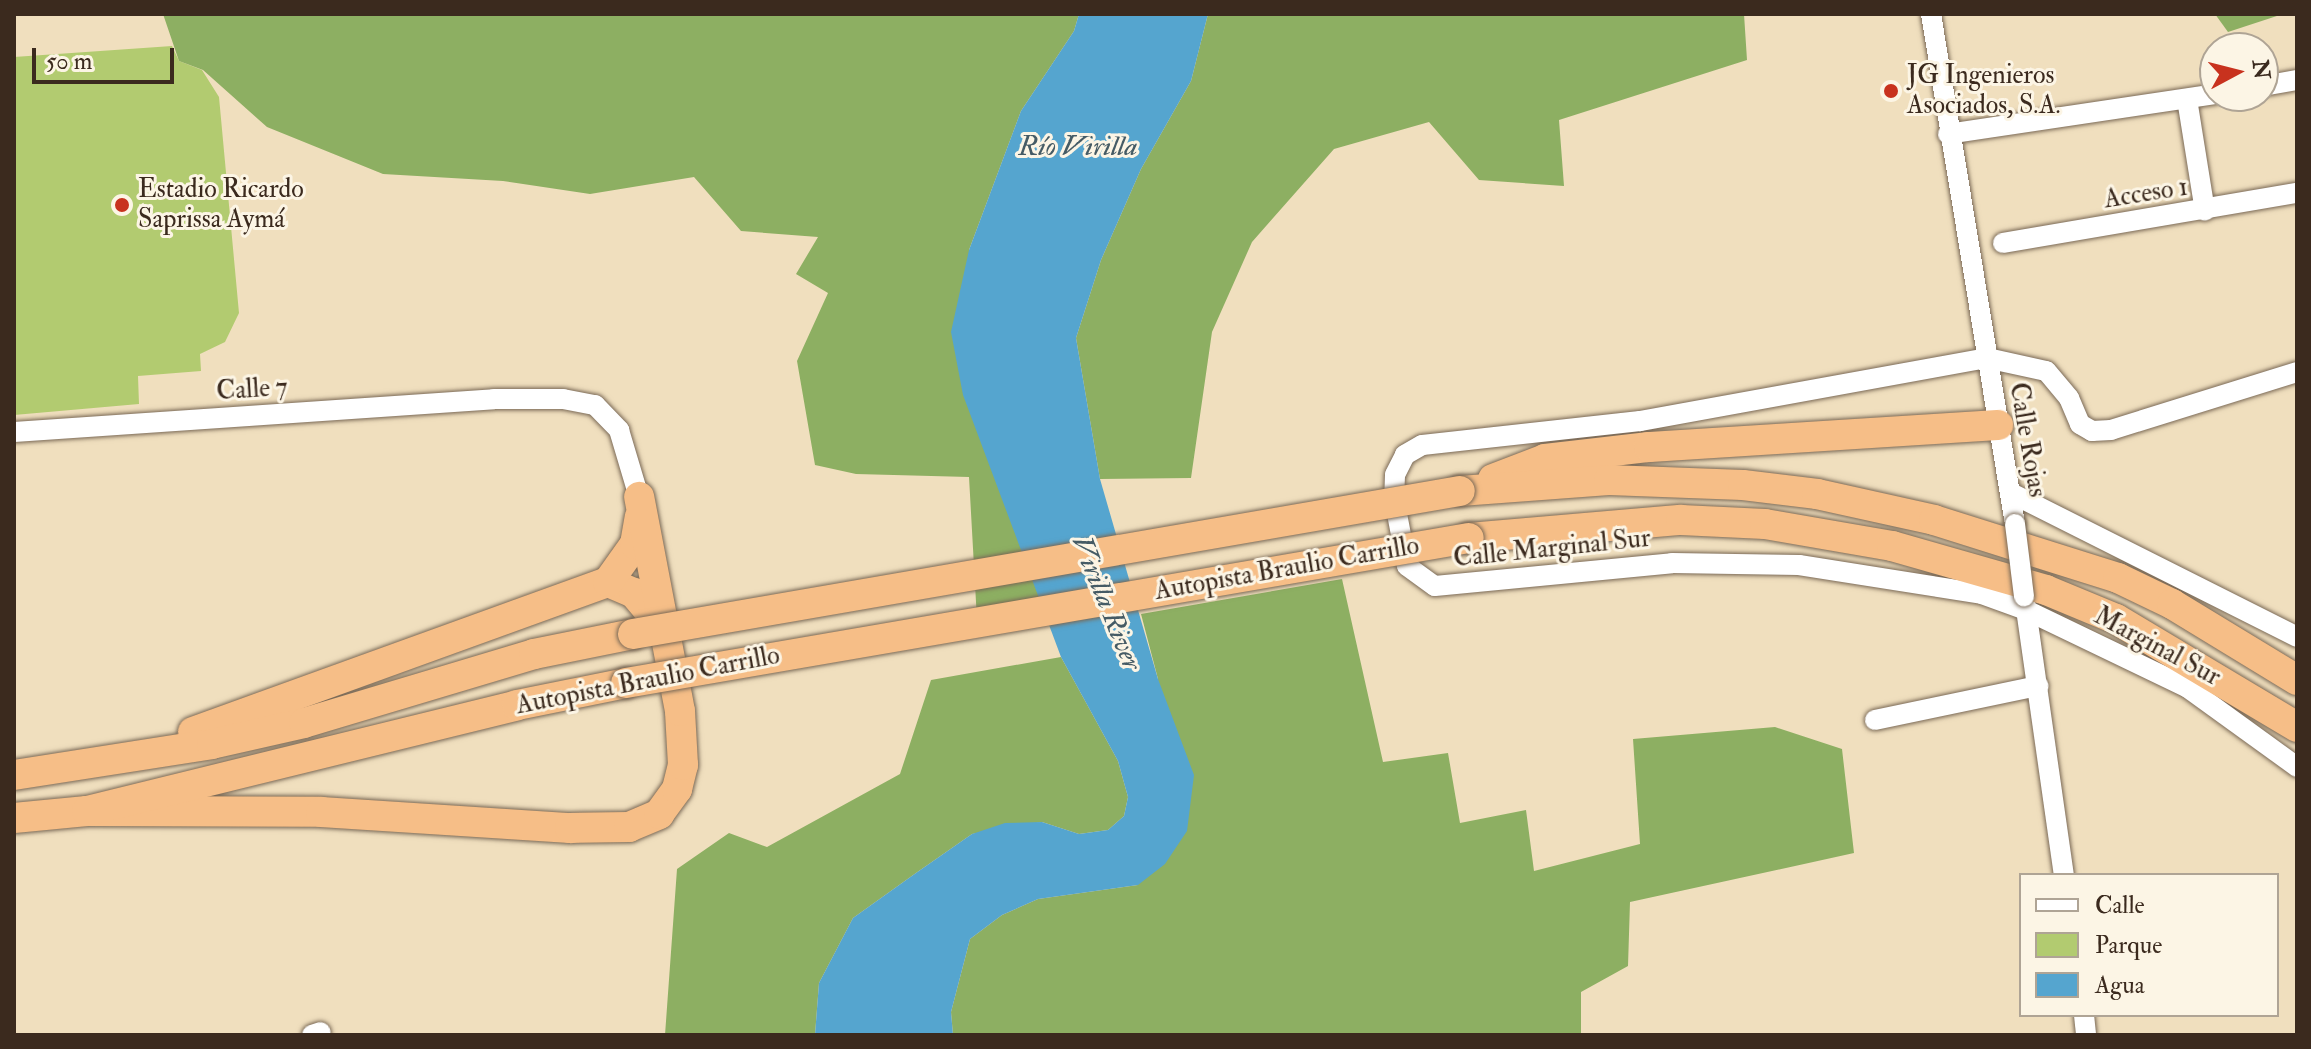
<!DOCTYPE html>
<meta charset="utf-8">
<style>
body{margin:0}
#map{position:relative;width:2311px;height:1049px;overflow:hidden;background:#f0dfbe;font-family:"IM FELL Double Pica",serif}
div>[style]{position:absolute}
.green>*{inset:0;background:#b2cb70}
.forest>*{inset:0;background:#8daf62}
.water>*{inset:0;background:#55a5cf}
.roads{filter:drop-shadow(0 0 2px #7a6956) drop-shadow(0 0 2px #7a6956)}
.minor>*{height:20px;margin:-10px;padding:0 10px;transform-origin:10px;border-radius:10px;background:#fff}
.highway>*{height:30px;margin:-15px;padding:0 15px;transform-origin:15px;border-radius:15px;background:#f6be87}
.bridges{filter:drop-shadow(0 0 2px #7a6956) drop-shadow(0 0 2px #7a6956)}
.minor-bridge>*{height:20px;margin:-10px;padding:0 10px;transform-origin:10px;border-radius:10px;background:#fff}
.highway-bridge>*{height:30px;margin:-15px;padding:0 15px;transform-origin:15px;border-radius:15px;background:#f6be87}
.dots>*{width:22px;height:22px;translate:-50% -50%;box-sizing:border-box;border:4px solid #fcf5e5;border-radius:50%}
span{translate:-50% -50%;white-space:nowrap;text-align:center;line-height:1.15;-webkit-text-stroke:6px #fcf5e5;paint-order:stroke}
.poi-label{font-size:26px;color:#3b2a1e}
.left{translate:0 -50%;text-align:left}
.street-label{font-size:26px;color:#3b2a1e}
.water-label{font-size:28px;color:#455b65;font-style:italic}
.frame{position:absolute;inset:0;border:16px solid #3b2a1e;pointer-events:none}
.legend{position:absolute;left:2019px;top:873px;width:260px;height:144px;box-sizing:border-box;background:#fcf5e5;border:2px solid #afa495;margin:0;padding:10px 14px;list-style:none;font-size:24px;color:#3b2a1e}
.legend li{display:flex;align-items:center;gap:16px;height:40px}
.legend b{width:40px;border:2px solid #afa495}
.north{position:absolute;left:2199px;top:32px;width:80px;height:80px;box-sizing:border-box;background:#fcf5e5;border:2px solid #afa495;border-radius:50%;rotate:83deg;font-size:22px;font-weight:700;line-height:32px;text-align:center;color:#3b2a1e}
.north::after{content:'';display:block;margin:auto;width:28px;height:36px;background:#c8321e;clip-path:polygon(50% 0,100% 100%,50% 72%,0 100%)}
.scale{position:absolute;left:32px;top:48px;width:142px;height:36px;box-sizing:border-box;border:4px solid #3b2a1e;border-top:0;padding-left:10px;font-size:24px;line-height:28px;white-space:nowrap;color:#3b2a1e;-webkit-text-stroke:6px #fcf5e5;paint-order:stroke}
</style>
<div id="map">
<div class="green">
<i style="clip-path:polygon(172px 46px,179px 61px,202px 70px,219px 97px,239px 313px,225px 342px,200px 354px,201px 371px,138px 376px,139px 404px,14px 415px,14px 57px)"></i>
</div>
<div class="forest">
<i style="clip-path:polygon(163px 14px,1079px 14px,1074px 31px,1021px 111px,969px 250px,1043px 610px,977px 620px,969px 477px,856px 474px,815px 465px,797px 361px,828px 293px,796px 274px,818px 237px,741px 231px,694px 177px,590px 194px,503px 181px,383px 174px,267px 127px,203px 70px,179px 61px)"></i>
<i style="clip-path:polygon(1208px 14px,1744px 14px,1747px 60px,1559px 120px,1564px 186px,1479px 180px,1429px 122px,1334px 149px,1252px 242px,1212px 332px,1191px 478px,1100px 479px,1076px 338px,1101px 260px,1141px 169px,1191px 81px)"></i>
<i style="clip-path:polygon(2215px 14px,2283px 14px,2228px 32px)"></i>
<i style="clip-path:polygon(1342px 579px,1383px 762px,1448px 753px,1460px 823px,1526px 810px,1534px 871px,1640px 844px,1633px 739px,1775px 727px,1842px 749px,1854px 853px,1630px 902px,1628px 966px,1581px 992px,1581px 1035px,953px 1035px,951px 1012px,970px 939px,1002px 915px,1038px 899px,1138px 885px,1158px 679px,1141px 614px)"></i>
<i style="clip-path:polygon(1061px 657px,1118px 761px,1128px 797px,1124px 816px,1108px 830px,1079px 834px,1042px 822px,972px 834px,916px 873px,853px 918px,819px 983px,815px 1035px,665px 1035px,677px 869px,729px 833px,767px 847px,900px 774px,931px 680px)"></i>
</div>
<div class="water">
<i style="clip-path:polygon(1079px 14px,1208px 14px,1191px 81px,1141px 169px,1101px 260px,1076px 338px,1100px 479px,1158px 679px,1194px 775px,1187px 831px,1165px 864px,1138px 885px,1038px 899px,1002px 915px,970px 939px,951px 1012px,953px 1035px,815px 1035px,819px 983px,853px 918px,916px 873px,972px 834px,1005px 823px,1042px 822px,1079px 834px,1108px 830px,1124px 816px,1128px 797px,1118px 761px,1061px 657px,963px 395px,951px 332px,969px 250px,1021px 111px,1074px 31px)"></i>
</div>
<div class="roads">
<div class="minor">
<i style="left:1931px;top:14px;width:517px;rotate:80.65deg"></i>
<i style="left:2263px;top:86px;width:35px;rotate:-10deg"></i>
<i style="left:2187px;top:99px;width:113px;rotate:80.9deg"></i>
<i style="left:1948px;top:134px;width:270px;rotate:-8.5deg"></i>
<i style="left:2003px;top:243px;width:298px;rotate:-9.7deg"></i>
<i style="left:2297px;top:372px;width:195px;rotate:162.7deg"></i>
<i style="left:2111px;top:430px;width:19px;rotate:177deg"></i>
<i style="left:2092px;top:431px;width:14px;rotate:-150deg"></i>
<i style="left:2080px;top:424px;width:28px;rotate:-113deg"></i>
<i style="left:2069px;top:398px;width:35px;rotate:-130deg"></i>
<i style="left:2046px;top:371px;width:60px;rotate:-167.6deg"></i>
<i style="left:1987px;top:358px;width:353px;rotate:169.7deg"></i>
<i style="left:1640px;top:421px;width:219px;rotate:173.7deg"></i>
<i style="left:1422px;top:445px;width:20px;rotate:150deg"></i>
<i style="left:1405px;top:455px;width:22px;rotate:117deg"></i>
<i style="left:1395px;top:475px;width:23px;rotate:92deg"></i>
<i style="left:1394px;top:498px;width:69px;rotate:79.2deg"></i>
<i style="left:1407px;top:566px;width:34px;rotate:36deg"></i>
<i style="left:1435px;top:586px;width:238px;rotate:-5.5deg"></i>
<i style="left:1672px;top:563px;width:127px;rotate:0.9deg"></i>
<i style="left:1799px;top:565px;width:185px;rotate:9deg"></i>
<i style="left:1982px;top:594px;width:47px;rotate:20deg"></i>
<i style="left:2026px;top:610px;width:180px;rotate:25.7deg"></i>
<i style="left:2188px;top:688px;width:135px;rotate:35.9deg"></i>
<i style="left:14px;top:432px;width:481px;rotate:-3.9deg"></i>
<i style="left:494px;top:399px;width:69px"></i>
<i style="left:563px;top:399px;width:33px;rotate:11deg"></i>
<i style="left:595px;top:405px;width:35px;rotate:46deg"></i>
<i style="left:619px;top:430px;width:70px;rotate:73.4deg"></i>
<i style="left:2011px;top:493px;width:320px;rotate:26.7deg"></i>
<i style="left:2025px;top:602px;width:276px;rotate:81.9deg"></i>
<i style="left:1875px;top:720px;width:167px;rotate:-11.8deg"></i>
<i style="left:2084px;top:1015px;width:20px;rotate:84deg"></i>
<i style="left:312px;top:1035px;width:9px;rotate:-18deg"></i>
</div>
<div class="highway">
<i style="left:1493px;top:479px;width:56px;rotate:-21deg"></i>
<i style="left:1545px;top:459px;width:105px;rotate:-6.6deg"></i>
<i style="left:1649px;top:447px;width:350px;rotate:-3.6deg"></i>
<i style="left:1460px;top:491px;width:149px;rotate:-4.2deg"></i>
<i style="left:1609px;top:480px;width:134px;rotate:2.1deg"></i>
<i style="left:1743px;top:485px;width:75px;rotate:6.9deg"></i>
<i style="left:1817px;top:494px;width:120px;rotate:12.5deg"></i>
<i style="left:1934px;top:520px;width:193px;rotate:17.5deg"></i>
<i style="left:2118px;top:578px;width:60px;rotate:25.7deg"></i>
<i style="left:2172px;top:604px;width:146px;rotate:31.3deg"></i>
<i style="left:1469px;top:538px;width:213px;rotate:-4.9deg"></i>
<i style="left:1681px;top:520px;width:84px;rotate:2.7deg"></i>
<i style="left:1765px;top:524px;width:129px;rotate:9.8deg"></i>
<i style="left:1892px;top:546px;width:160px;rotate:15.9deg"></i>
<i style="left:2046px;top:590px;width:76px;rotate:22.5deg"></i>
<i style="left:2116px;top:619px;width:211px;rotate:30.8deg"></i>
<i style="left:608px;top:582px;width:28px;rotate:23deg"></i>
<i style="left:634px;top:593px;width:48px;rotate:50deg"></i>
<i style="left:193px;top:732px;width:441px;rotate:-19.9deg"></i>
<i style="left:608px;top:582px;width:47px;rotate:-54.6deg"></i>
<i style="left:635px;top:544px;width:27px;rotate:-80deg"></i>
<i style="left:14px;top:775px;width:200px;rotate:-8.9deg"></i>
<i style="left:212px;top:744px;width:94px;rotate:-12.9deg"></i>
<i style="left:304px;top:723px;width:240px;rotate:-16.7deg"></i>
<i style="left:534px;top:654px;width:101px;rotate:-11.4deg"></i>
<i style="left:87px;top:811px;width:234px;rotate:0.2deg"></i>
<i style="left:321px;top:812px;width:250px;rotate:3.7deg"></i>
<i style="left:570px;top:828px;width:59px;rotate:-1deg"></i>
<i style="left:629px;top:827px;width:33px;rotate:-23deg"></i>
<i style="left:659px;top:814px;width:31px;rotate:-54deg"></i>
<i style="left:677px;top:789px;width:25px;rotate:-76deg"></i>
<i style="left:683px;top:765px;width:54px;rotate:-93.2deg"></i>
<i style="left:680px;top:711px;width:218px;rotate:-100.8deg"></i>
<i style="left:14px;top:818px;width:73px;rotate:-5.5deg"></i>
<i style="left:87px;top:811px;width:443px;rotate:-13.8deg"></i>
<i style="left:517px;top:705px;width:111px;rotate:-11.4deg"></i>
</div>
</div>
<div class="bridges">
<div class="minor-bridge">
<i style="left:2015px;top:524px;width:73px;rotate:82.9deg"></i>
</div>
<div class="highway-bridge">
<i style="left:633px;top:634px;width:839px;rotate:-9.81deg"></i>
<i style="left:626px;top:683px;width:855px;rotate:-9.76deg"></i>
</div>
</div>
<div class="dots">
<i style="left:1891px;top:91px;background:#c8321e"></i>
<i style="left:122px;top:205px;background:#c8321e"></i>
</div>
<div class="poi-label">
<span class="left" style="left:1907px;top:91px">JG Ingenieros<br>Asociados, S.A.</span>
<span class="left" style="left:138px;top:205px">Estadio Ricardo<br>Saprissa Aymá</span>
</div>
<div class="street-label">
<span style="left:2146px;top:194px;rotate:-9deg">Acceso 1</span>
<span style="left:252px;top:390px;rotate:-4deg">Calle 7</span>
<span style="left:2027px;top:440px;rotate:80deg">Calle Rojas</span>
<span style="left:1552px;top:549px;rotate:-6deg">Calle Marginal Sur</span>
<span style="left:1287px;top:569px;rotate:-10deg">Autopista Braulio Carrillo</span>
<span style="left:2157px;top:647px;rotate:28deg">Marginal Sur</span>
<span style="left:648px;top:681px;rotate:-11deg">Autopista Braulio Carrillo</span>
</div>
<div class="water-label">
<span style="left:1078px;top:147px">Río Virilla</span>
<span style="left:1106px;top:603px;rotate:68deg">Virilla River</span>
</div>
<div class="frame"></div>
<ul class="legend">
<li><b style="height:10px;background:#fff"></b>Calle</li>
<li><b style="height:22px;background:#b2cb70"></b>Parque</li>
<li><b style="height:22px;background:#55a5cf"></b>Agua</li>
</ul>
<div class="north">N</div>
<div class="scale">50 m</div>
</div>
